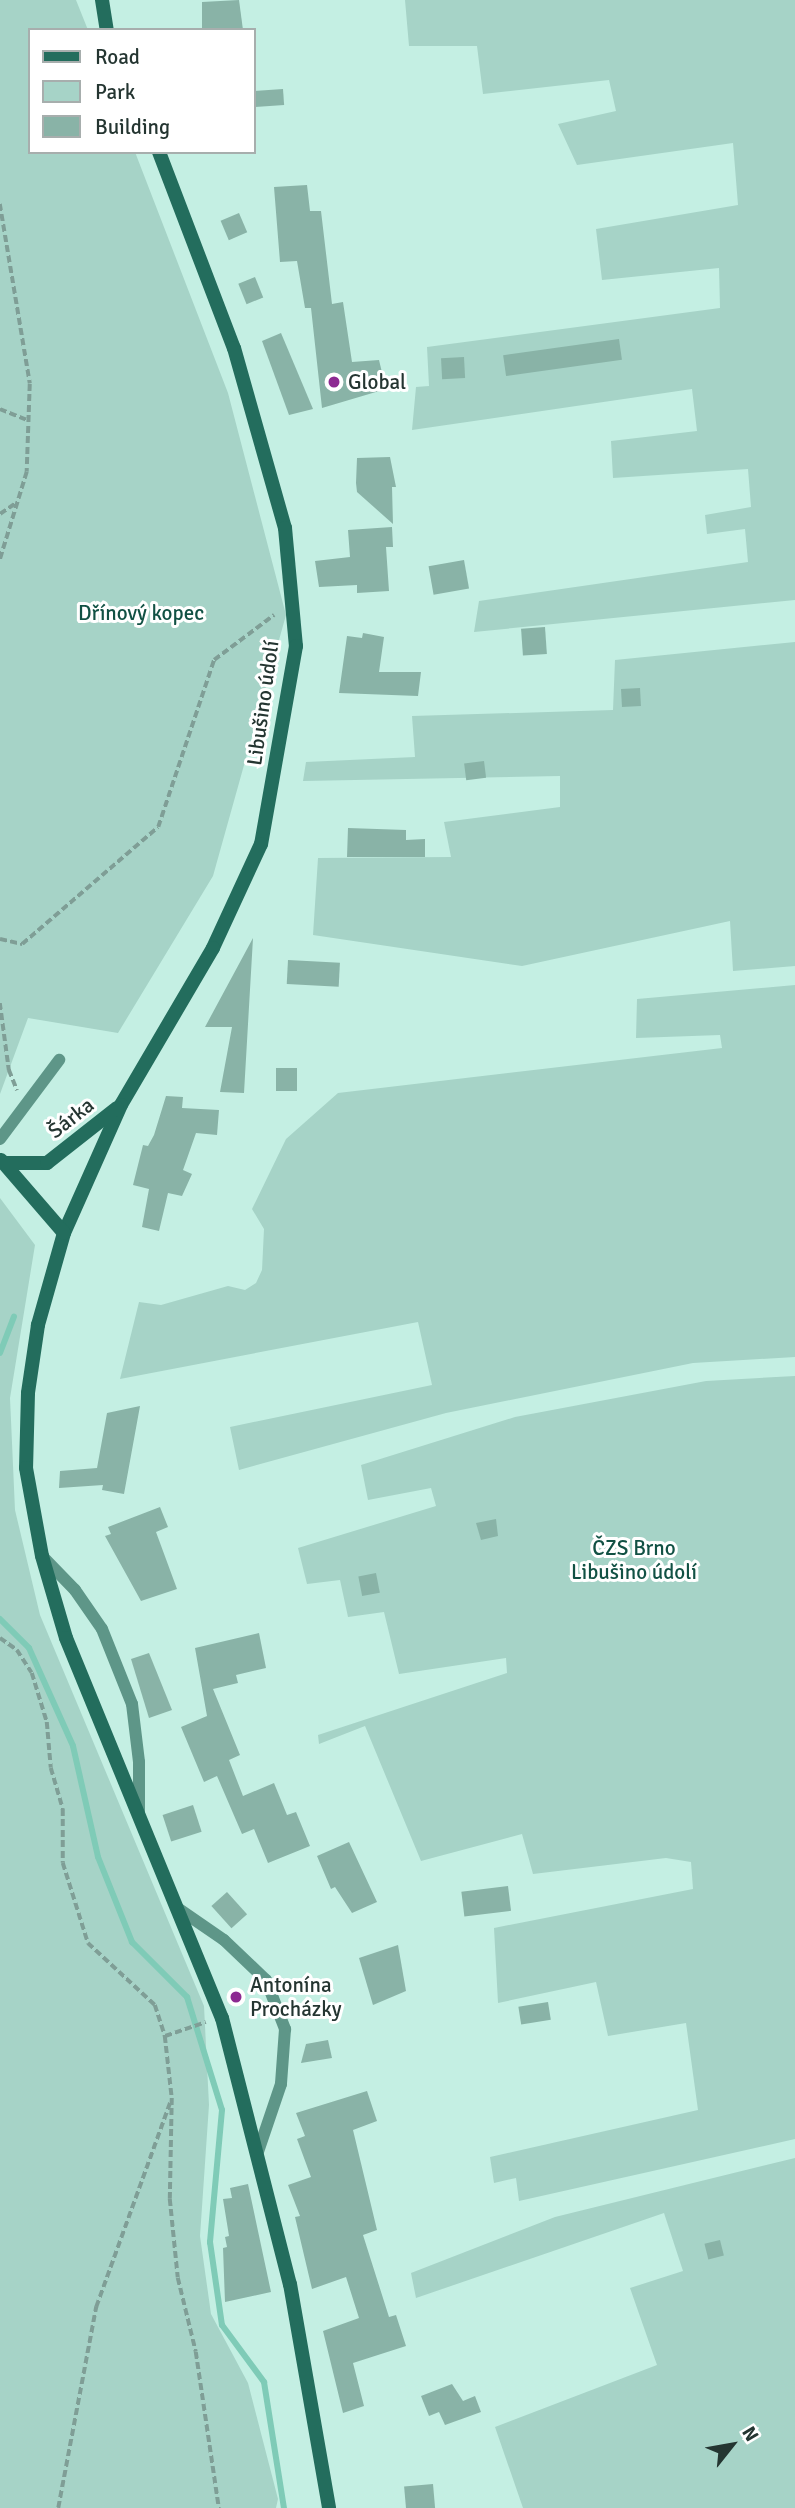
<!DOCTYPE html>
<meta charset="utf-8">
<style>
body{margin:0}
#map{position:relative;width:795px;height:2508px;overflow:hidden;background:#c4efe3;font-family:Signika,sans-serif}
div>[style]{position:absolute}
.green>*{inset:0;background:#a6d3c7}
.stream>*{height:6px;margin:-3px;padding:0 3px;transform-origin:3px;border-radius:3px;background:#7fcbb7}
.building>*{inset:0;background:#89b3a7;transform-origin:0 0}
.path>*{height:3.5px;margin-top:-1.75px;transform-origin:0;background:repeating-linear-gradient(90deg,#7f9e96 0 7px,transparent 0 10.5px)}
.lane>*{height:12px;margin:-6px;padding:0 6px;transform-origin:6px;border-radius:6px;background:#5e9688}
.secondary>*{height:14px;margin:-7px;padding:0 7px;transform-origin:7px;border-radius:7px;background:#236d5d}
.dots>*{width:19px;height:19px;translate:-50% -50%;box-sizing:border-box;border:4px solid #fff;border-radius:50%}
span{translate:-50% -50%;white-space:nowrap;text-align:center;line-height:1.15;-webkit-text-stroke:6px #fff;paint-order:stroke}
.poi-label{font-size:21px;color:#243531}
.left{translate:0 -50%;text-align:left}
.park-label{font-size:21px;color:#115144}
.street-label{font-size:21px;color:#243531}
.legend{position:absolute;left:28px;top:28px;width:228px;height:126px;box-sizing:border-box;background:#fff;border:2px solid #a7aead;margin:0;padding:9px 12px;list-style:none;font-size:21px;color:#243531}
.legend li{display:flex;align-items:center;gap:14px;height:35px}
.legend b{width:35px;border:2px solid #a7aead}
.north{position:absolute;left:697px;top:2410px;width:70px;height:70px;-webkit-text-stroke:5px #fff;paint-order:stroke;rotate:59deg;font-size:19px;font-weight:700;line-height:28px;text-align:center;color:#243531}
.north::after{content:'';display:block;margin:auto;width:24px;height:32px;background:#243531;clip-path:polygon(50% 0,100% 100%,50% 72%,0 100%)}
</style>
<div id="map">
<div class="green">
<i style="clip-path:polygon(0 0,76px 0,88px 30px,30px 30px,30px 152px,135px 152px,228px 393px,286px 615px,213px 876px,118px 1033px,28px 1018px,0 1094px)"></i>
<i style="clip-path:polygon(405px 0,795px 0,795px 600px,474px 632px,479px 601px,748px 562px,745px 529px,707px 534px,705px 515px,751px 507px,748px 469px,613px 478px,611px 441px,697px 431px,692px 389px,412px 430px,416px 387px,429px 386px,427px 347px,720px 308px,719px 268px,602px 280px,596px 229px,738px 205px,733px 143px,577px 165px,558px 124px,616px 111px,609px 80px,483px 94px,477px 46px,409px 46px)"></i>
<i style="clip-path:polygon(795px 642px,795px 966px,733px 971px,730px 921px,522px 966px,313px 935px,318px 858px,451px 857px,444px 822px,560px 807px,560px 776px,303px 781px,306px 762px,415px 757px,412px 716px,613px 710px,615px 660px)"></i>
<i style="clip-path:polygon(795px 985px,795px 1357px,693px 1363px,446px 1413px,239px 1470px,230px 1427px,432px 1385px,418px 1322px,120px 1379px,139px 1302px,161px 1305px,228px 1286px,245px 1290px,256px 1283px,262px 1270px,264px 1229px,252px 1209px,286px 1139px,338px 1093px,722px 1048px,720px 1035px,636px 1038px,637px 999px)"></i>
<i style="clip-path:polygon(0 1198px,35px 1245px,10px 1398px,15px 1510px,40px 1615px,204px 2006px,209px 2105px,200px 2236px,211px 2314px,248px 2383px,278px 2499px,276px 2508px,0 2508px)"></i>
<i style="clip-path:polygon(795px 1376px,795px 2139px,519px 2201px,516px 2178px,494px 2183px,490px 2157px,698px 2110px,686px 2023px,608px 2036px,596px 1982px,498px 2003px,494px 1928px,693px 1889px,691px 1862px,666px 1858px,533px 1874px,522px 1834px,421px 1861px,365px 1726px,319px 1744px,318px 1735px,507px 1673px,506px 1658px,399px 1674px,384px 1612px,348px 1617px,340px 1580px,307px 1584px,298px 1548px,436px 1506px,431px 1488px,368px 1500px,361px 1465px,515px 1417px,706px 1381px)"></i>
<i style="clip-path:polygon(795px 2158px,795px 2508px,523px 2508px,495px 2427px,657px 2365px,630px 2288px,683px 2271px,664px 2213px,416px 2298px,411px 2273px,555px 2217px)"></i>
</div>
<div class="stream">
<i style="left:0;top:1353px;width:39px;rotate:-69deg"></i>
<i style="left:0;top:1619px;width:41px;rotate:45deg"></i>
<i style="left:29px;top:1648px;width:107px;rotate:65.8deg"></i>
<i style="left:73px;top:1746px;width:114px;rotate:77.3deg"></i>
<i style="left:98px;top:1857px;width:92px;rotate:68.2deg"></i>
<i style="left:132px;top:1942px;width:78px;rotate:45deg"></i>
<i style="left:187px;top:1997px;width:118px;rotate:72.8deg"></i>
<i style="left:222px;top:2110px;width:133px;rotate:95.2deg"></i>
<i style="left:210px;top:2242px;width:84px;rotate:81.8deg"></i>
<i style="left:222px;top:2325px;width:71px;rotate:53.6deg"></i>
<i style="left:264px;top:2382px;width:128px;rotate:81deg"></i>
</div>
<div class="building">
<i style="clip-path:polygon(239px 0,243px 30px,202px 30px,202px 2px)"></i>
<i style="left:283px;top:89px;width:16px;height:29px;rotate:86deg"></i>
<i style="clip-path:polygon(307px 185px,310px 211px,321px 211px,332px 304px,343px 302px,352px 362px,379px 360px,386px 389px,322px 408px,311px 308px,305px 308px,297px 261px,280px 262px,274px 187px)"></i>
<i style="left:239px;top:213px;width:21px;height:20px;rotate:67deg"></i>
<i style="left:255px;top:277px;width:22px;height:18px;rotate:68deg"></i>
<i style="clip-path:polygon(281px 333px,313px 409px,289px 415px,262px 341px)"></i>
<i style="left:619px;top:339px;width:21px;height:117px;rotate:82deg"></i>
<i style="left:464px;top:357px;width:21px;height:23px;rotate:87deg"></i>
<i style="clip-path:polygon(390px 457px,396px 487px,392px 487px,393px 524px,357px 492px,356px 483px,357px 458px)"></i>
<i style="clip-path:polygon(392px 527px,393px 547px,386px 547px,389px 591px,357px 593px,357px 585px,319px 587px,315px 561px,350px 557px,348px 530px)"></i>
<i style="left:464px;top:560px;width:29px;height:36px;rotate:80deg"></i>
<i style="left:545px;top:627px;width:27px;height:24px;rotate:86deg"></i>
<i style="clip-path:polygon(363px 633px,384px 637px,379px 672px,421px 672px,418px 696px,339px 693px,347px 636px,362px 638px)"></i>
<i style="left:640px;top:688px;width:18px;height:19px;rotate:87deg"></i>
<i style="left:484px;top:761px;width:17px;height:20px;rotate:83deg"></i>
<i style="clip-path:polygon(348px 828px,406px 830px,406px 840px,425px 839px,425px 857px,347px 857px)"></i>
<i style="clip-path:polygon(253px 938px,244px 1093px,220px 1092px,232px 1027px,205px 1027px)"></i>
<i style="left:288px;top:960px;width:52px;height:24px;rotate:3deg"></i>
<i style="left:276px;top:1068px;width:21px;height:23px"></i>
<i style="clip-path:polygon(166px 1096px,183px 1097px,182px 1108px,219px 1110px,217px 1135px,196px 1133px,183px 1170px,192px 1174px,182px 1196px,168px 1193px,159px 1231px,142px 1227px,149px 1189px,133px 1185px,143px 1145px,148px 1146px,154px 1135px)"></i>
<i style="clip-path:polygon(140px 1406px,124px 1494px,102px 1490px,103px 1485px,59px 1488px,60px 1471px,97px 1468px,107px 1413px)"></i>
<i style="clip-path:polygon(160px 1507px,168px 1527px,156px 1532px,177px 1589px,141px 1601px,105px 1536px,111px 1534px,108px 1527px)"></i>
<i style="clip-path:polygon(496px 1519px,498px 1536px,481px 1540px,476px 1523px)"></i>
<i style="left:376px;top:1573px;width:20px;height:18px;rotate:79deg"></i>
<i style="clip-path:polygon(259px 1633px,266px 1668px,236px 1675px,238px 1683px,213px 1689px,240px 1755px,229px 1760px,243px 1796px,274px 1783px,287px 1815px,296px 1812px,310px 1846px,268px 1863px,254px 1829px,242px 1834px,217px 1776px,204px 1782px,181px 1727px,207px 1716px,195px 1648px)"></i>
<i style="clip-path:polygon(149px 1653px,172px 1710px,149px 1718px,131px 1659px)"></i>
<i style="left:193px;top:1805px;width:28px;height:32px;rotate:72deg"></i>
<i style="clip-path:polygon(349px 1842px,377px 1902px,352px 1913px,335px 1887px,331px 1889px,317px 1856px)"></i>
<i style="left:508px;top:1886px;width:25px;height:47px;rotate:83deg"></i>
<i style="left:227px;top:1892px;width:30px;height:21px;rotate:48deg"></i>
<i style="clip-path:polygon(398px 1945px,406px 1991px,373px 2005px,359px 1958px)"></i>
<i style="left:548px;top:2002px;width:18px;height:30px;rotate:81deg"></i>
<i style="clip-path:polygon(328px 2040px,332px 2058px,301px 2063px,306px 2044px)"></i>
<i style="clip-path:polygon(367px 2091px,377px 2121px,353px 2130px,377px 2230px,363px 2235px,389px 2317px,396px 2315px,406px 2346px,353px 2363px,364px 2406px,343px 2413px,323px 2331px,359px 2318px,346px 2277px,312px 2289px,295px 2217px,300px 2216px,288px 2185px,311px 2177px,297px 2139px,305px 2136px,296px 2113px)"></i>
<i style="clip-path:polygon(248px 2184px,271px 2292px,225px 2302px,223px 2248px,227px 2247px,225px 2237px,229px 2236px,223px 2199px,232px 2198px,230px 2188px)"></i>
<i style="left:720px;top:2240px;width:16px;height:16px;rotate:76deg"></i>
<i style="clip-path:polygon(452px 2384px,463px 2401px,475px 2396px,481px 2412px,445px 2425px,439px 2412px,429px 2416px,421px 2396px)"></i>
<i style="left:433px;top:2484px;width:24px;height:29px;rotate:85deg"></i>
</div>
<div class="path">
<i style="left:0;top:204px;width:182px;rotate:80.5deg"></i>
<i style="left:30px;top:384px;width:88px;rotate:92deg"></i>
<i style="left:27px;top:472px;width:92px;rotate:107.1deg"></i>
<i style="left:0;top:409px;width:31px;rotate:22deg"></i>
<i style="left:0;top:514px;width:19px;rotate:-35deg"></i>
<i style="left:0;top:939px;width:23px;rotate:13deg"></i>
<i style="left:22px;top:944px;width:179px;rotate:-40.7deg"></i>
<i style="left:158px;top:827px;width:176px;rotate:-71.5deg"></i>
<i style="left:214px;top:660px;width:75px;rotate:-36.9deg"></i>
<i style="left:0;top:1003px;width:68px;rotate:82.3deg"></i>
<i style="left:9px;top:1070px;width:22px;rotate:68deg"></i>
<i style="left:0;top:1638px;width:21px;rotate:35deg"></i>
<i style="left:17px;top:1650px;width:27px;rotate:57deg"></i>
<i style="left:32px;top:1673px;width:51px;rotate:73deg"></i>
<i style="left:47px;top:1722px;width:46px;rotate:85deg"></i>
<i style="left:51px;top:1768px;width:43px;rotate:73.7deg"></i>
<i style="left:63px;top:1809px;width:54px;rotate:90deg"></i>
<i style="left:63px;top:1863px;width:84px;rotate:72.6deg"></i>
<i style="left:88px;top:1943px;width:91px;rotate:42.8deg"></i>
<i style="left:155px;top:2005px;width:33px;rotate:72deg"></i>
<i style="left:165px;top:2036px;width:62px;rotate:83.6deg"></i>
<i style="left:172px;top:2098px;width:101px;rotate:91.1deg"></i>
<i style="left:170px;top:2199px;width:79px;rotate:84.2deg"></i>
<i style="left:178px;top:2278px;width:76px;rotate:76.3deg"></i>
<i style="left:196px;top:2352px;width:158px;rotate:81.6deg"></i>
<i style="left:165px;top:2036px;width:43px;rotate:-18.9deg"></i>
<i style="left:58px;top:2508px;width:205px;rotate:-79.3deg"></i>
<i style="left:96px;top:2307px;width:217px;rotate:-70.1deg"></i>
</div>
<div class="lane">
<i style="left:0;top:1139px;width:99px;rotate:-53.2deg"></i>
<i style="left:43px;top:1557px;width:46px;rotate:45.9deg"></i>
<i style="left:75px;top:1590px;width:47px;rotate:55.3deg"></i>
<i style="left:102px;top:1629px;width:81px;rotate:68.2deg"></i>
<i style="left:132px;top:1704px;width:58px;rotate:83.1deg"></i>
<i style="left:139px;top:1762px;width:53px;rotate:90deg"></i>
<i style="left:176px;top:1907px;width:58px;rotate:34.5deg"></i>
<i style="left:224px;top:1940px;width:58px;rotate:43.6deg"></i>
<i style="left:266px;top:1980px;width:53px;rotate:68.8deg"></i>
<i style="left:285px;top:2029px;width:55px;rotate:94.2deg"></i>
<i style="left:281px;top:2084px;width:72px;rotate:108.7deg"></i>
</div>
<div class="secondary">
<i style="left:102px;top:0;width:30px;rotate:81deg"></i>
<i style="left:159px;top:152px;width:210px;rotate:69.1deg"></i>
<i style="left:234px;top:348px;width:187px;rotate:74.2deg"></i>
<i style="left:285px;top:528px;width:119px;rotate:84.7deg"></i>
<i style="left:296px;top:646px;width:201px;rotate:100deg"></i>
<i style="left:261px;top:844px;width:115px;rotate:114.8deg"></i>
<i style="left:213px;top:948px;width:182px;rotate:120.4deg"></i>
<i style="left:121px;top:1105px;width:140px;rotate:114deg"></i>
<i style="left:64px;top:1233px;width:96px;rotate:105.8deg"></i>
<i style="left:38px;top:1325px;width:69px;rotate:98.4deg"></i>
<i style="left:28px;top:1393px;width:75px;rotate:91.5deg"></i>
<i style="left:26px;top:1468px;width:89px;rotate:79.7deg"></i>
<i style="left:42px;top:1556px;width:85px;rotate:73.7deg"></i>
<i style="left:66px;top:1638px;width:411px;rotate:67.7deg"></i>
<i style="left:222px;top:2018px;width:275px;rotate:75.7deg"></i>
<i style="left:290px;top:2284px;width:227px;rotate:80.1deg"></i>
<i style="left:1px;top:1160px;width:96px;rotate:49.2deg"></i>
<i style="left:4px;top:1163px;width:43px"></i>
<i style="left:47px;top:1163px;width:89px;rotate:-38.2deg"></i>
</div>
<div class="dots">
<i style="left:334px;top:382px;background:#8c2991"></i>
<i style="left:236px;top:1997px;background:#8c2991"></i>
</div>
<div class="poi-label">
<span class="left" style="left:348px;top:382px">Global</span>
<span class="left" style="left:250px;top:1997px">Antonína<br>Procházky</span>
</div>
<div class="park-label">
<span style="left:141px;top:613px">Dřínový kopec</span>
<span style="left:634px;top:1560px">ČZS Brno<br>Libušino údolí</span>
</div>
<div class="street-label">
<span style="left:263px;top:703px;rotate:-82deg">Libušino údolí</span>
<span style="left:71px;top:1118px;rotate:-38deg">Šárka</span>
</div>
<ul class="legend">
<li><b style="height:9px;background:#236d5d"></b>Road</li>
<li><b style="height:19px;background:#a6d3c7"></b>Park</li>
<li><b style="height:19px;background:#89b3a7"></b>Building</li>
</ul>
<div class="north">N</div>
</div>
